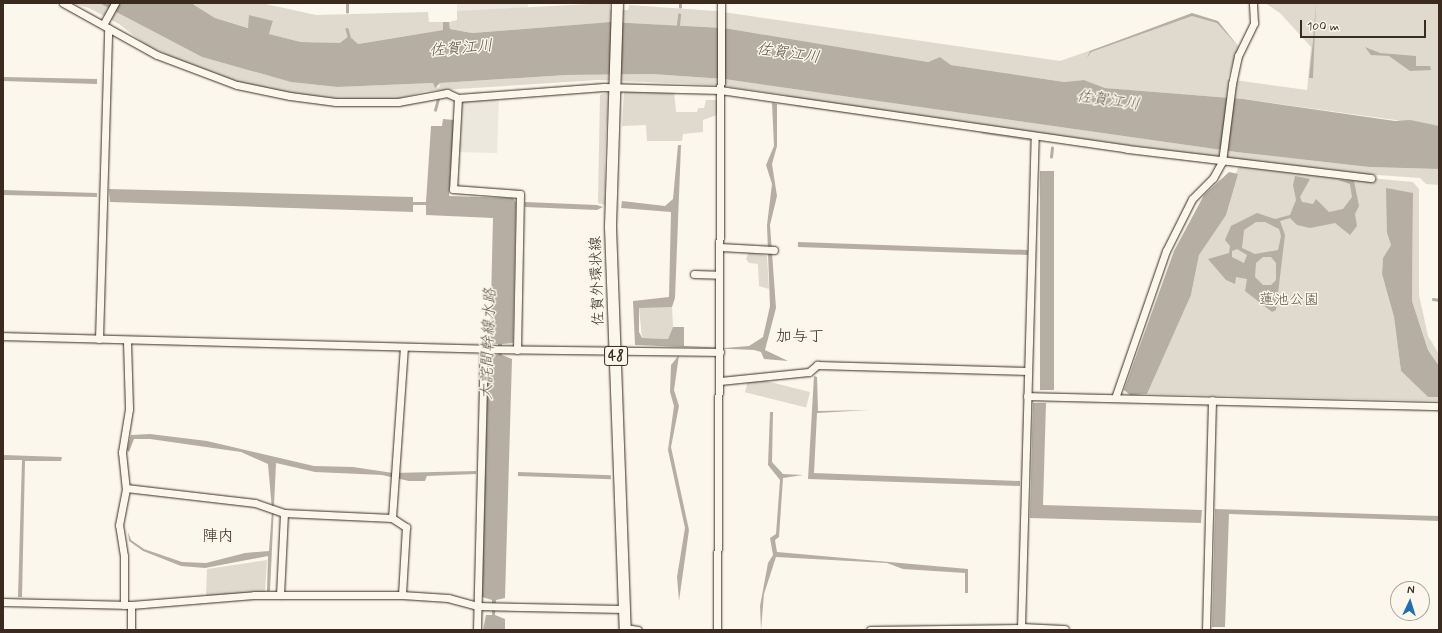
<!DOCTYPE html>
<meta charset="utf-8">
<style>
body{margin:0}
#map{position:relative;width:1442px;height:633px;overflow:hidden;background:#fbf7ec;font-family:Mynerve,"Klee One",sans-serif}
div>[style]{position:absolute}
.built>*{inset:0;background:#ede8dd}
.green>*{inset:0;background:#dfd9ce;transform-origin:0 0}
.water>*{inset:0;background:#b6aea2;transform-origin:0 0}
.stream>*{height:2.5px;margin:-1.25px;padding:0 1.25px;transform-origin:1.25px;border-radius:1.25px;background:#b6aea2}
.roads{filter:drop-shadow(0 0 1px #3b2a1e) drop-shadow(0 0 1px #3b2a1e)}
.minor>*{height:7px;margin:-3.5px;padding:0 3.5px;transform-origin:3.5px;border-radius:3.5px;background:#fbf7ec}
.tertiary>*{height:8px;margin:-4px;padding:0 4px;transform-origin:4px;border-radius:4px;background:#fbf7ec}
.primary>*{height:11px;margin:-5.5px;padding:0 5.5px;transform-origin:5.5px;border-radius:5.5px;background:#fbf7ec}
span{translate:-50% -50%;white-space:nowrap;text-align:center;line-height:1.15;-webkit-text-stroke:3px #fbf7ec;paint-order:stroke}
.shield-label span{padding:1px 3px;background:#fbf7ec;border:1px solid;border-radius:3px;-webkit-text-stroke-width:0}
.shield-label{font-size:14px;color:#3b2a1e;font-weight:700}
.street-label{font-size:15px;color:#3b2a1e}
.park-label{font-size:15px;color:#64564a}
.water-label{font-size:16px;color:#605246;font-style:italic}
.neighbourhood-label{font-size:16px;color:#3b2a1e}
.frame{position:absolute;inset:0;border:4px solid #3b2a1e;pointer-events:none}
.north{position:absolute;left:1390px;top:581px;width:40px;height:40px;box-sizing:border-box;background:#fbf7ec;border:1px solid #aea59a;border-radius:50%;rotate:4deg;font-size:11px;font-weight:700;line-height:16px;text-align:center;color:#3b2a1e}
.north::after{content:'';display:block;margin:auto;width:14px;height:18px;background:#1f6fb2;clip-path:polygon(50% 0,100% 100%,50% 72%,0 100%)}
.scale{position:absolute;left:1300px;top:20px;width:126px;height:18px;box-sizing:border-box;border:2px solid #3b2a1e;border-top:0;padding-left:5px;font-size:12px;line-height:14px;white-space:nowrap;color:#3b2a1e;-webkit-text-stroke:3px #fbf7ec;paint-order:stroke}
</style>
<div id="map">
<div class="built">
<i style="clip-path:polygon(457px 3px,528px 3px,528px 8px,468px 11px,457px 11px)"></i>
<i style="clip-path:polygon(499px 98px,497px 153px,458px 152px,462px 101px)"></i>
</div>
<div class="green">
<i style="clip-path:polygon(70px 3px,99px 3px,202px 57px,292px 82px,337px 87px,433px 83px,439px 88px,440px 83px,567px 75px,652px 74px,724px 79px,1236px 152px,1369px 167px,1439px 169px,1439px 185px,1426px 184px,1420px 178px,1336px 172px,1036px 133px,1029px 141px,982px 134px,981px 126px,933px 118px,921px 123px,796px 106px,785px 95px,716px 85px,598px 80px,426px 91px,398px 99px,338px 99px,290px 93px,237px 83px,189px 65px,146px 45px,119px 24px,89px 8px)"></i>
<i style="clip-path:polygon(191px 3px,261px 3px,316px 15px,428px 12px,429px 22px,443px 22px,443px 30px,358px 44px,301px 42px,269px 34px,273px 22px,249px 15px,249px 28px,215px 18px)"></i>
<i style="clip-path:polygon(610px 3px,610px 10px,628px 10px,629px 5px,716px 11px,1060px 61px,1191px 15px,1217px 22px,1239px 47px,1227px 79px,1307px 90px,1311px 47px,1280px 13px,1265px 3px,1439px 3px,1439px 126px,1243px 99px,1105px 88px,1084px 80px,1064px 82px,951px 65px,940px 57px,928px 62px,724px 28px,610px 22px,472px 33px,450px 29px,449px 22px,457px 20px,457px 11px)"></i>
<i style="clip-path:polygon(674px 90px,676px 112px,697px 112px,698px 108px,704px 108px,706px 100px,717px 100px,717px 115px,703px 120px,703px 132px,683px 134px,682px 141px,647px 141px,646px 125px,622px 126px,624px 91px)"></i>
<i style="clip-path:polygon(609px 91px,605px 150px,605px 205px,598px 203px,600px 95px)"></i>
<i style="clip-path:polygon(1239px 166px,1413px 182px,1419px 189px,1419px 295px,1428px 336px,1439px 354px,1439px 366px,1428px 350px,1412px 301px,1413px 193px,1387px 233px,1391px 245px,1383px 258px,1382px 274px,1394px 317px,1401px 371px,1428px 397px,1439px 397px,1439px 401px,1147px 394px,1191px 295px,1199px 255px)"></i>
<i style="clip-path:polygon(749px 252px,767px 256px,769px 289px,759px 286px,758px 264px,749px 263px,746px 259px)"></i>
<i style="clip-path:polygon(647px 306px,672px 307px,673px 327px,668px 339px,642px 338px,639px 308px)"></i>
<i style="left:810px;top:392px;width:16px;height:63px;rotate:104deg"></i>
<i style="clip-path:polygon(267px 560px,265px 592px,206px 596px,207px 569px)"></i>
</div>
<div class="water">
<i style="clip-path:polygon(99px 3px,191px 3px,215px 18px,248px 28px,249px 15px,273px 21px,269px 34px,301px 42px,340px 43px,349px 36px,358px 44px,443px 30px,443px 22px,449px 22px,450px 29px,472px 33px,610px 22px,724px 28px,928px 62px,940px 57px,951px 65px,1064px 82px,1084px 80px,1105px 88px,1243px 99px,1395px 121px,1410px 120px,1439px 126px,1439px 169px,1369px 167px,1236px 152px,724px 79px,652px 74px,567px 75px,440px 83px,435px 88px,433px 83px,337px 87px,291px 82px,202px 57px)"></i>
<i style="clip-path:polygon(1316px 3px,1313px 78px,1309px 78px,1313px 41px)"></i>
<i style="clip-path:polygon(1192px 13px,1218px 21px,1238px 46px,1217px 23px,1192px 16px,1091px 52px,1087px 58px,1090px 51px)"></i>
<i style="clip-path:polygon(1365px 47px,1380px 53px,1416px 56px,1416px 66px,1430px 66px,1431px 70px,1410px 71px,1389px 56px,1371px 55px)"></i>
<i style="clip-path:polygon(3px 77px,97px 79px,97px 84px,3px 81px)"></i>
<i style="clip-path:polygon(772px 103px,777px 104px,777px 146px,772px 164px,777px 196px,770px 225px,776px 308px,765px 350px,788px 361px,764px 359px,761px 352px,754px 350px,635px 345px,633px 301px,669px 297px,671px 212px,621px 208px,622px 201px,665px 206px,673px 199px,678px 145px,681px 145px,675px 298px,672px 307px,639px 308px,639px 332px,642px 338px,668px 339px,673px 327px,684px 327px,684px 346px,724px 348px,749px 346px,763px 337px,770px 306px,767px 225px,772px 184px,766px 165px,774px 146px)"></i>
<i style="clip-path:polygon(443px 119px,454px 120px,449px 196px,513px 198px,516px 202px,513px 343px,502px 344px,502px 355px,512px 359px,505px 598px,496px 600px,495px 615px,505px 619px,505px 630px,483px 630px,486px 615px,492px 615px,492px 600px,482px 597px,488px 360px,491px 355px,498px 355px,498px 344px,490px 343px,493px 218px,426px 215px,426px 205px,413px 205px,413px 212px,110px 202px,109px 189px,413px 197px,413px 202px,426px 202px,431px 126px,442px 126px)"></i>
<i style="left:1040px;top:171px;width:14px;height:219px"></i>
<i style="clip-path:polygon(1229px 172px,1238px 174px,1226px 215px,1199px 255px,1191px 295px,1147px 394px,1130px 395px,1124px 390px,1174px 251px,1204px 195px)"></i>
<i style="clip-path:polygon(evenodd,1295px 176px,1310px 179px,1300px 197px,1302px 202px,1313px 204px,1316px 199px,1329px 212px,1343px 209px,1352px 197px,1350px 184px,1338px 180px,1354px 181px,1359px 206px,1355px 214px,1357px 226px,1350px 235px,1335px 223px,1310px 228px,1297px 225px,1290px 218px,1280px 221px,1285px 235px,1276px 310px,1272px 312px,1245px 291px,1247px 279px,1236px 277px,1235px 284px,1226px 280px,1208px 259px,1229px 253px,1230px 246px,1225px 240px,1231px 226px,1257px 213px,1275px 219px,1290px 215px,1296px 200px,1293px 185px,1295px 176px,1256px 222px,1265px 222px,1279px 229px,1281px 236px,1278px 250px,1255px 254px,1242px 248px,1244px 230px,1256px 222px,1295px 176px,1237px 249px,1247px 255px,1244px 263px,1232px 257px,1232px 251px,1237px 249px,1295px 176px,1263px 257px,1271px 257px,1276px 263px,1276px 280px,1271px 285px,1263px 285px,1255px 277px,1256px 263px,1263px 257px)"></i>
<i style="clip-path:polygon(1386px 188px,1413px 193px,1412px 301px,1428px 350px,1439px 366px,1439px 397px,1428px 397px,1401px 371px,1394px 317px,1382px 274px,1383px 258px,1391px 245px,1387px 233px)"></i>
<i style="clip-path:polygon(3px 190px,97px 193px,97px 197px,3px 195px)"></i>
<i style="clip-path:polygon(525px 202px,597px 205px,603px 207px,597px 210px,525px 207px)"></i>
<i style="left:798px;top:242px;width:230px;height:5px;rotate:2deg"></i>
<i style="clip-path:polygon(679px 355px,674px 390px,679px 406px,671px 447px,689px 530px,679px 601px,677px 577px,685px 528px,668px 450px,674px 406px,670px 392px,671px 365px)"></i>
<i style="clip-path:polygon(814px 376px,817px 377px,818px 411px,869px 410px,817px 413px,814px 473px,1020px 481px,1020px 486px,808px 479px)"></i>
<i style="clip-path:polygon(1033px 403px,1046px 403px,1043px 505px,1202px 510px,1201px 523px,1030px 518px)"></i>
<i style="clip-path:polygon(770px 412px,773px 412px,772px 462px,783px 474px,803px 475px,783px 478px,779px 537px,775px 540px,777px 552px,968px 569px,968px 593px,965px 593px,965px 573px,903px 569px,887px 563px,776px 557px,764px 594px,761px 630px,760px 606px,768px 563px,773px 555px,770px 538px,776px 534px,780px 480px,768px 465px)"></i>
<i style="clip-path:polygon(150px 434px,207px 441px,314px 466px,353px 467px,393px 473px,476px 471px,476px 474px,427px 476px,425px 481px,409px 481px,382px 475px,315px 472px,276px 463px,270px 591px,267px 591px,268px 556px,205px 568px,181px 566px,143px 551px,129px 541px,128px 532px,131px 540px,144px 549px,182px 562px,206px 563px,245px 553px,269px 551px,272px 510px,268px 464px,241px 452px,150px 439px,134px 439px,129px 452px,127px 450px,131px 435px)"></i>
<i style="clip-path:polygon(3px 455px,62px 457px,61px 461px,25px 461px,22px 597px,18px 597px,22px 460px,3px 460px)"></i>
<i style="left:518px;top:472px;width:93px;height:4px;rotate:2deg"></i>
<i style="clip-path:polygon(1215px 509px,1439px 516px,1439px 521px,1229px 514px,1225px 627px,1212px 627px)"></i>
</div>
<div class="stream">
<i style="left:680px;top:7px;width:4px;rotate:-90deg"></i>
<i style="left:347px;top:12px;width:9px;rotate:-90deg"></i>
<i style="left:678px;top:25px;width:10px;rotate:-84deg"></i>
<i style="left:347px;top:29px;width:7px;rotate:74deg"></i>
<i style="left:435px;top:110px;width:11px;rotate:-75deg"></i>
<i style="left:1051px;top:157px;width:9px;rotate:-84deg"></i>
<i style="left:1433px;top:299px;width:6px;rotate:9deg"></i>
</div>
<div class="roads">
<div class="minor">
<i style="left:63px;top:3px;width:107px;rotate:29deg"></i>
<i style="left:157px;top:55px;width:85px;rotate:20.6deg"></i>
<i style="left:237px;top:85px;width:54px;rotate:11.7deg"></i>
<i style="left:290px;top:96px;width:46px;rotate:7.4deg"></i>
<i style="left:336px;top:102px;width:62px"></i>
<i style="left:398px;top:102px;width:50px;rotate:-10.4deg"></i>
<i style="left:447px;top:93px;width:12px;rotate:24deg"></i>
<i style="left:458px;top:98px;width:146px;rotate:-4.3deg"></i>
<i style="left:604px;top:87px;width:116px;rotate:1.5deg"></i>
<i style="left:720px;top:90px;width:411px;rotate:8.2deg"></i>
<i style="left:1127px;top:149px;width:246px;rotate:6.8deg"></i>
<i style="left:104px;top:23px;width:23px;rotate:-61deg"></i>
<i style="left:458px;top:98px;width:91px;rotate:93.1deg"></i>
<i style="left:453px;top:189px;width:67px;rotate:4.3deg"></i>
<i style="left:520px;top:194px;width:156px;rotate:91.1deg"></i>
<i style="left:720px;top:247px;width:54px;rotate:3.2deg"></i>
<i style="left:694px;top:274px;width:25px;rotate:2deg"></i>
<i style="left:3px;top:336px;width:481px;rotate:1.5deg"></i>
<i style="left:99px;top:339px;width:311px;rotate:-88.3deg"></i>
<i style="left:127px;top:341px;width:68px;rotate:88.3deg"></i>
<i style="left:129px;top:409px;width:44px;rotate:99.2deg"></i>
<i style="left:122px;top:452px;width:36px;rotate:84deg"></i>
<i style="left:126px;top:488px;width:130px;rotate:6.6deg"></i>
<i style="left:255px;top:503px;width:31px;rotate:19deg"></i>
<i style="left:284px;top:513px;width:108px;rotate:2.7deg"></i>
<i style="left:392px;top:518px;width:17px;rotate:33deg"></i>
<i style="left:406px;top:527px;width:68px;rotate:93.4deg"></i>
<i style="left:720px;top:381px;width:89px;rotate:-5.8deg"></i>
<i style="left:809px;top:372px;width:11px;rotate:-41deg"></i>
<i style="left:817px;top:365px;width:211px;rotate:1.6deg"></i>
<i style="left:1027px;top:396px;width:412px;rotate:1.4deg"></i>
<i style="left:1115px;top:398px;width:156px;rotate:-70.9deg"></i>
<i style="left:1166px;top:251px;width:58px;rotate:-63.4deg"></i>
<i style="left:1192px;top:199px;width:30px;rotate:-45deg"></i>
<i style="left:1213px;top:178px;width:18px;rotate:-61deg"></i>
<i style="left:1222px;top:162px;width:79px;rotate:-82.7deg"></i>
<i style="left:1232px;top:84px;width:29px;rotate:-78deg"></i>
<i style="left:1238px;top:56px;width:37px;rotate:-64deg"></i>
<i style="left:1254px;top:23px;width:20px;rotate:-93deg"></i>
<i style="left:392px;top:518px;width:171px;rotate:-86deg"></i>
<i style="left:280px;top:595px;width:82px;rotate:-87.2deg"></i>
<i style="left:3px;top:602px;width:128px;rotate:1.3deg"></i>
<i style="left:131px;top:605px;width:123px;rotate:-4.6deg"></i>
<i style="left:254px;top:595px;width:148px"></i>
<i style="left:402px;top:595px;width:46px;rotate:3.7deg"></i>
<i style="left:448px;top:598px;width:30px;rotate:15deg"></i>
<i style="left:477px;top:606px;width:146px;rotate:1.2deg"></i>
<i style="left:124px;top:605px;width:49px;rotate:-90deg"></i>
<i style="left:124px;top:556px;width:31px;rotate:-99deg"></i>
<i style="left:119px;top:525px;width:38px;rotate:-79deg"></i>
<i style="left:625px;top:628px;width:13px;rotate:9deg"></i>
<i style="left:131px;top:630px;width:25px;rotate:-90deg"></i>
<i style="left:477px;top:630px;width:281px;rotate:-88.6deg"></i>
<i style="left:484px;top:349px;width:236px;rotate:0.7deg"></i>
<i style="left:717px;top:630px;width:627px;rotate:-89.63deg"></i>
<i style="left:870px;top:630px;width:151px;rotate:-0.8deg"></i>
<i style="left:1021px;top:628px;width:492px;rotate:-88.4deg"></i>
<i style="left:1206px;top:630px;width:230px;rotate:-88.5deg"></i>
</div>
<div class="tertiary">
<i style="left:1021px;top:628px;width:44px;rotate:2.6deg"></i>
</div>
<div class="primary">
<i style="left:617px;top:3px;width:224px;rotate:91.8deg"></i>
<i style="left:610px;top:227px;width:403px;rotate:87.9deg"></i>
</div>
</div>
<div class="shield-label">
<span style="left:616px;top:356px">48</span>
</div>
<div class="street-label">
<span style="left:598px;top:281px;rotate:-92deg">佐賀外環状線</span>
</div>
<div class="park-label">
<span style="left:1289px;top:301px">蓮池公園</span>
</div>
<div class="water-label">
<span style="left:461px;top:49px;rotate:-5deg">佐賀江川</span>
<span style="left:788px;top:54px;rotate:8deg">佐賀江川</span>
<span style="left:1108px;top:101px;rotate:8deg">佐賀江川</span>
<span style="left:489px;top:344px;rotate:-88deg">大詫間幹線水路</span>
</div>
<div class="neighbourhood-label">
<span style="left:800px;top:337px">加与丁</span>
<span style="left:218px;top:537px">陣内</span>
</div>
<div class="frame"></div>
<div class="north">N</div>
<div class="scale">100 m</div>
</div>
